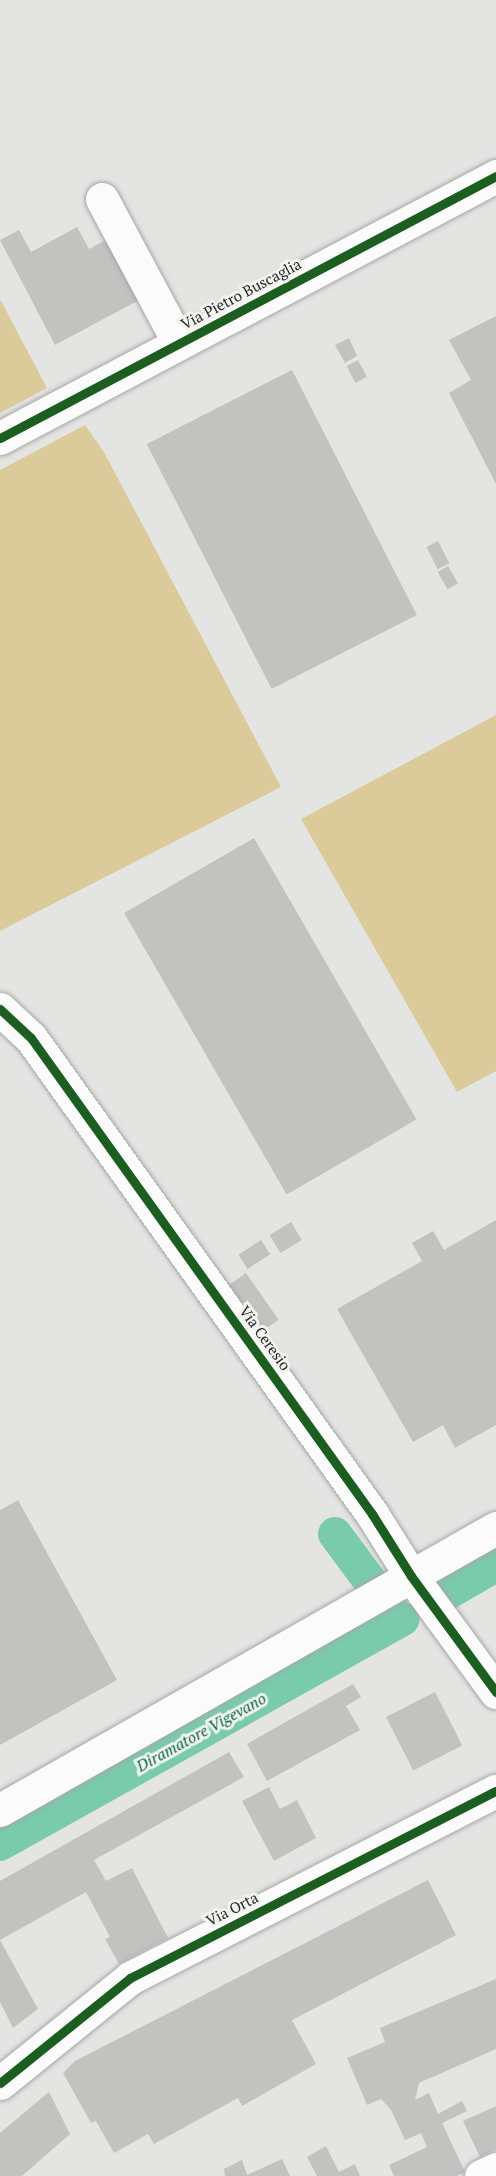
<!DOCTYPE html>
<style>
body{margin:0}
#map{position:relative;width:496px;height:2176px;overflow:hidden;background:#e4e5e3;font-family:"PT Serif",serif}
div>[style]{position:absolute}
.green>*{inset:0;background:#dbcb9b}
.canal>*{height:34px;margin:-17px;padding:0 17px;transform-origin:17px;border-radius:17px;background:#7acaac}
.building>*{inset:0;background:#c2c2c0;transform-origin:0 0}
.roads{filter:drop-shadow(0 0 2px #a6a7a5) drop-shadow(0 0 2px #a6a7a5)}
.minor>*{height:33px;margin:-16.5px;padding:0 16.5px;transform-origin:16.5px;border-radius:16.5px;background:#fbfbfb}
.cycleway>*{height:9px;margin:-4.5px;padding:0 4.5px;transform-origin:4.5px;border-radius:4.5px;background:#1b5e20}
span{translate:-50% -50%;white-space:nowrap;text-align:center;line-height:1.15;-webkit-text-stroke:6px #f1f3ef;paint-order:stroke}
.street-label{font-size:15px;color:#292928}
.water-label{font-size:16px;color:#0b6549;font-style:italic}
</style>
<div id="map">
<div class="green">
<i style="clip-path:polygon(0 299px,47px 388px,0 413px)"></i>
<i style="clip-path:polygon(85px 425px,104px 452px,281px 787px,0 931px,0 470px)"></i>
<i style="clip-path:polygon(496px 715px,496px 1071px,457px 1092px,301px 819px)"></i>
</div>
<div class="canal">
<i style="left:335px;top:1534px;width:106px;rotate:53.5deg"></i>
<i style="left:444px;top:1595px;width:60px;rotate:-30deg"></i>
<i style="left:0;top:1844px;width:461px;rotate:-29.2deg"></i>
</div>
<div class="building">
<i style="clip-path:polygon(77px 227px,89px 249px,109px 238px,141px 299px,55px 345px,0 240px,19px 230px,31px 252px)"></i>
<i style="clip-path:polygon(496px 316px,496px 484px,449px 393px,471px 380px,449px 340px)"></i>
<i style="clip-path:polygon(349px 338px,357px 356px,345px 363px,335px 345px)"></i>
<i style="left:358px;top:360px;width:19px;height:13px;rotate:62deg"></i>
<i style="left:292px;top:370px;width:275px;height:163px;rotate:63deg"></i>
<i style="left:438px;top:541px;width:25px;height:13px;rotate:63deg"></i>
<i style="left:448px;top:566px;width:20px;height:12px;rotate:60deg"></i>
<i style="left:254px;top:838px;width:325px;height:150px;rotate:60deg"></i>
<i style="clip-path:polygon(496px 1220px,496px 1425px,455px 1448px,443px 1425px,413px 1442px,337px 1309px,422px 1261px,412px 1243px,433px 1231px,444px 1250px)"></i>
<i style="left:291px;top:1222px;width:21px;height:25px;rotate:59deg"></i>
<i style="left:261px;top:1240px;width:17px;height:27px;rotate:57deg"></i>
<i style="left:246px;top:1273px;width:57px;height:23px;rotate:55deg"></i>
<i style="clip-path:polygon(18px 1500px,117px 1680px,0 1745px,0 1510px)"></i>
<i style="clip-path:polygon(353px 1684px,361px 1697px,346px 1706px,360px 1730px,267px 1781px,247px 1744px)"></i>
<i style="left:435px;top:1692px;width:60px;height:55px;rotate:63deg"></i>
<i style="clip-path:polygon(229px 1752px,244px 1777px,94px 1860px,106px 1881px,132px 1868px,168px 1938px,119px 1964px,105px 1939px,110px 1937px,86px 1892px,0 1940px,0 1881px)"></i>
<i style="clip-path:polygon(269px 1787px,280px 1809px,297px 1800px,316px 1838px,274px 1861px,242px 1801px)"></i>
<i style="clip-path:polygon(428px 1880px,456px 1935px,292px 2020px,316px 2064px,242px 2106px,238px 2098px,154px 2144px,148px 2134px,114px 2153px,96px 2121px,91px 2123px,63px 2073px,75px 2061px)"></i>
<i style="clip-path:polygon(0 1940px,38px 2009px,13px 2028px,0 2002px)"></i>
<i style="clip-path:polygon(496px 1979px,496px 2049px,419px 2083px,415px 2100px,429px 2093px,438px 2114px,462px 2101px,467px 2111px,442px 2123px,465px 2172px,457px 2176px,394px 2176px,389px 2165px,427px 2147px,421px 2133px,405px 2140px,391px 2110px,381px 2099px,367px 2105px,347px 2058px,385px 2042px,380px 2028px)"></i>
<i style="clip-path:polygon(49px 2092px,70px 2134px,22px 2176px,0 2176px,0 2133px)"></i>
<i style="clip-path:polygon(496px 2106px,496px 2149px,480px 2157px,463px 2121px)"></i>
<i style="clip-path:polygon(326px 2146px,339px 2172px,355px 2164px,360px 2176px,317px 2176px,307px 2157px)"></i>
<i style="clip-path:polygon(282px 2159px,290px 2176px,225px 2176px,224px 2169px,242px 2160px,247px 2175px)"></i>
</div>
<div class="roads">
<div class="minor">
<i style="left:102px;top:199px;width:163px;rotate:61.9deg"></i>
<i style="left:0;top:438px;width:561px;rotate:-27.84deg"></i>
<i style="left:0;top:1009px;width:42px;rotate:43.1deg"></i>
<i style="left:31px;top:1038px;width:586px;rotate:54.38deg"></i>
<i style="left:372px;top:1514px;width:73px;rotate:57.8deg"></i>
<i style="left:411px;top:1576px;width:144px;rotate:53.8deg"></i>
<i style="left:0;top:1810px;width:571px;rotate:-29.62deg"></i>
<i style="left:0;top:2083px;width:167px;rotate:-38.9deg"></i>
<i style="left:130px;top:1978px;width:411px;rotate:-27.1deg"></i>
<i style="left:481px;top:2176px;width:17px;rotate:-25deg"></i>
</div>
</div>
<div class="cycleway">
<i style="left:0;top:438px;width:561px;rotate:-27.84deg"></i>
<i style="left:0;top:1009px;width:42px;rotate:43.1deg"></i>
<i style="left:31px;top:1038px;width:586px;rotate:54.38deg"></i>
<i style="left:372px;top:1514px;width:73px;rotate:57.8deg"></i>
<i style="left:411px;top:1576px;width:144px;rotate:53.8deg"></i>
<i style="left:0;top:2083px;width:167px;rotate:-38.9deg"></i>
<i style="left:130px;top:1978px;width:411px;rotate:-27.1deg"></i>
</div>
<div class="street-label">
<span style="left:241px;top:294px;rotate:-28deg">Via Pietro Buscaglia</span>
<span style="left:265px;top:1338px;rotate:54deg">Via Ceresio</span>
<span style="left:232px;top:1909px;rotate:-27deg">Via Orta</span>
</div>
<div class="water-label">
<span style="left:201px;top:1732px;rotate:-29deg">Diramatore Vigevano</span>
</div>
</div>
